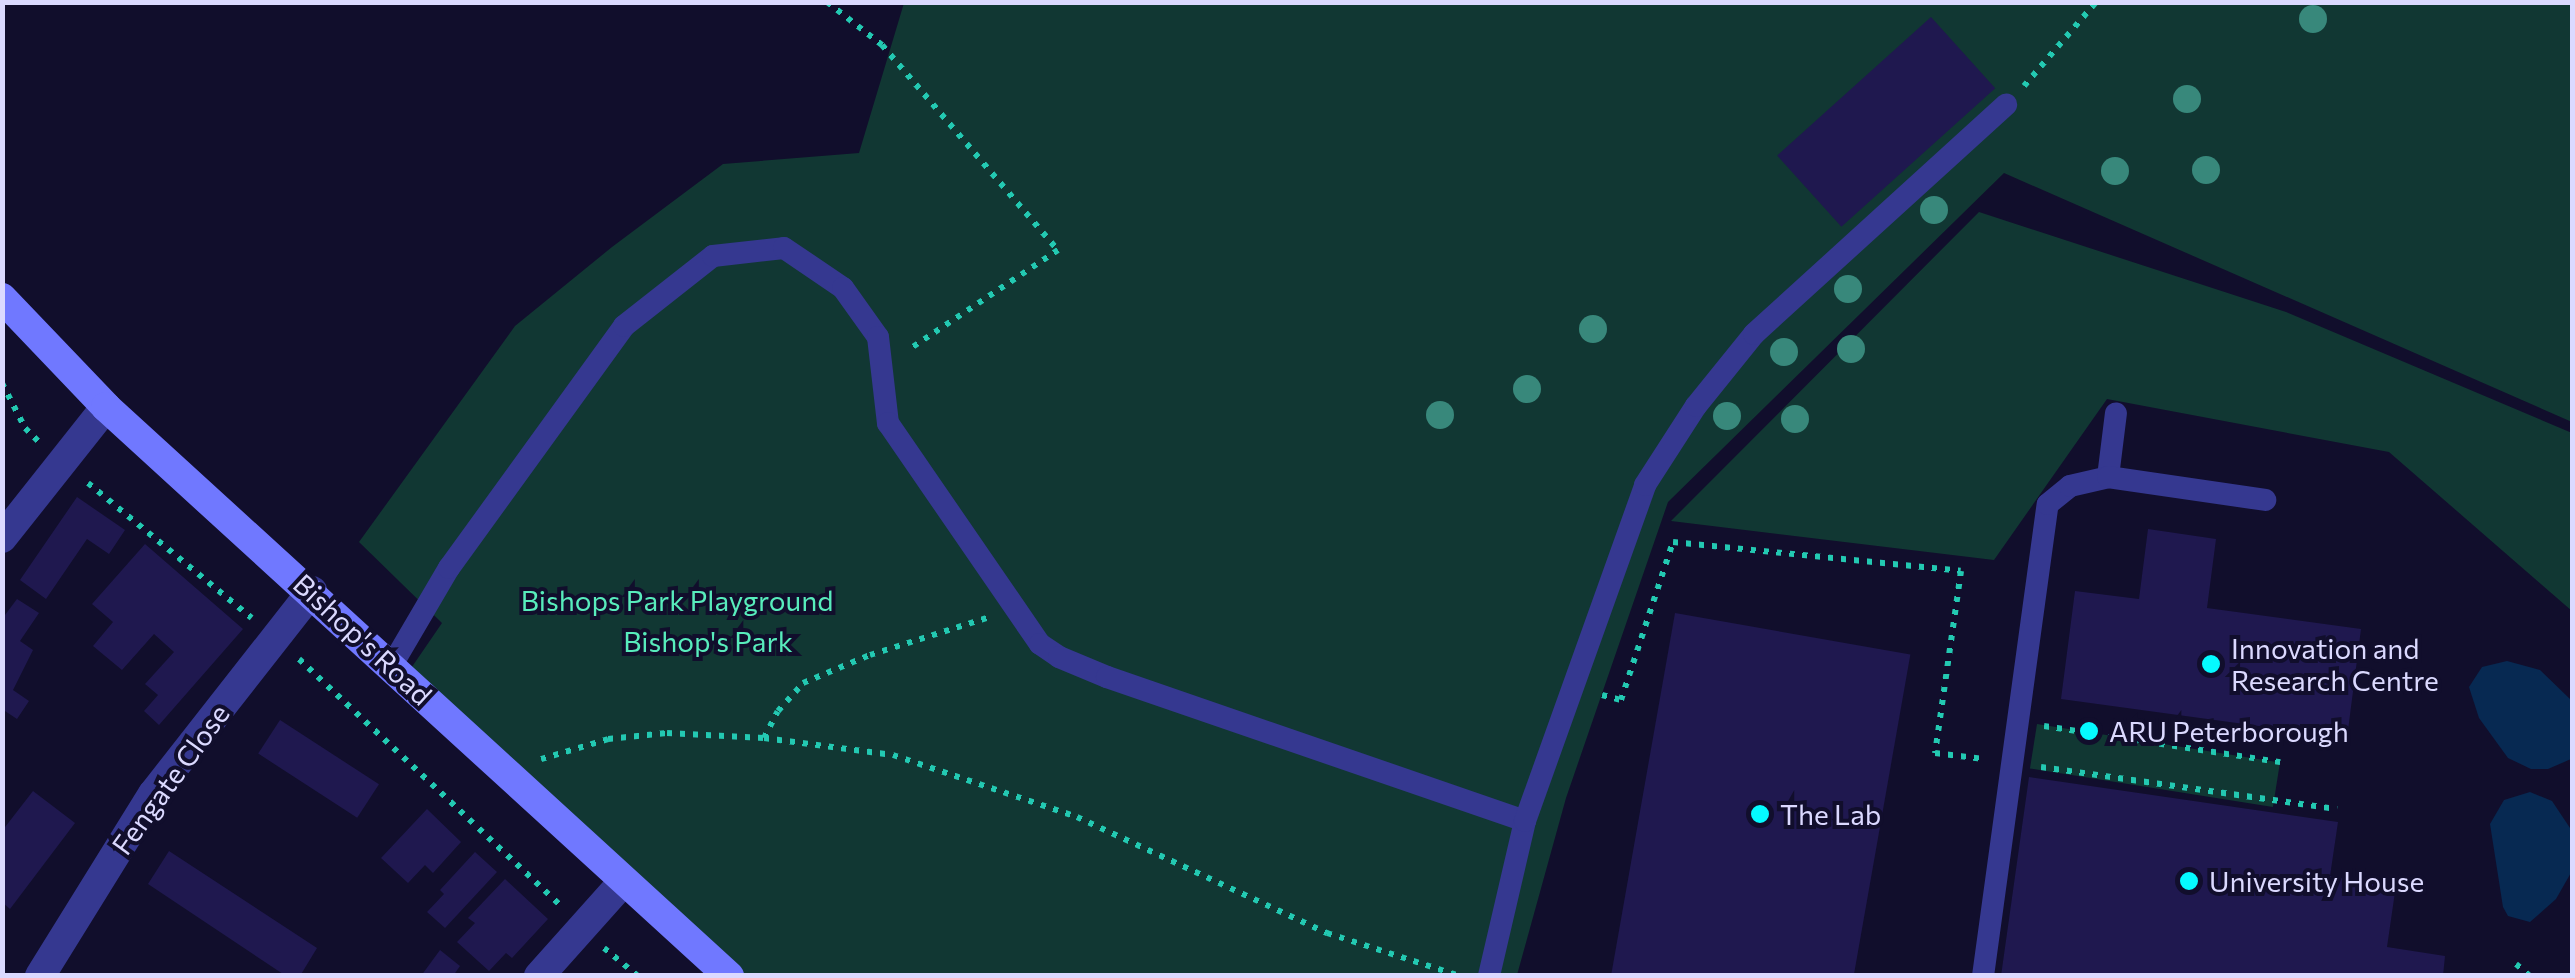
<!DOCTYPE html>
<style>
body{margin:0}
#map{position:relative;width:2575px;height:978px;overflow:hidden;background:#110e2c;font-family:Commissioner,sans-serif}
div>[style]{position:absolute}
.green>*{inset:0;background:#113733;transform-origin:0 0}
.water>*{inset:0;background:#072952}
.building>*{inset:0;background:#1f184f;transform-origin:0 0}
.path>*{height:6px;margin-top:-3px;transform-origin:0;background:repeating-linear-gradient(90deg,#23c9b2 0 5px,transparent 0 13px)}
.lane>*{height:22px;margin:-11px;padding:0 11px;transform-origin:11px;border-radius:11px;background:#353890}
.street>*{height:30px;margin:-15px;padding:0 15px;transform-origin:15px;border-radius:15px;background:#353890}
.secondary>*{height:30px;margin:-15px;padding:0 15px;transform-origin:15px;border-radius:15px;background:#7078ff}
.trees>*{width:28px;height:28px;margin:-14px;border-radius:50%;background:#38887b}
.dots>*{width:28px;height:28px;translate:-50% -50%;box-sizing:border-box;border:5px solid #110e2c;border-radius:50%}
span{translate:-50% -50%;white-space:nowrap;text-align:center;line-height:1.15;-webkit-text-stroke:8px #110e2c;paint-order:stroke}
.park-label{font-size:28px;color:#58ecbc}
.street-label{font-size:28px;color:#dbd9ff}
.poi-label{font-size:28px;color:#dbd9ff}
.left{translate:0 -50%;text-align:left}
.frame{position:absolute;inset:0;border:5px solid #dbd9ff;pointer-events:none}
</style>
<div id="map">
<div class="green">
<i style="clip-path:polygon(904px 3px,2572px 3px,2572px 422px,2004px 173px,1668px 502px,1566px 798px,1517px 975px,736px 975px,405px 677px,442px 623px,359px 542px,515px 326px,612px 247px,723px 164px,859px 153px)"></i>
<i style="clip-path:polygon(1979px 212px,2286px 312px,2572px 433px,2572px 611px,2389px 452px,2107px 399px,1994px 560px,1671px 521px)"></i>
<i style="left:2037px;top:724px;width:246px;height:45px;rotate:9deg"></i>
</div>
<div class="water">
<i style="clip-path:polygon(2507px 661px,2540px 670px,2570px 699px,2571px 759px,2548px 769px,2531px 769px,2508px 758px,2479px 718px,2469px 687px,2482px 667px)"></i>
<i style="clip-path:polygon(2530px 792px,2552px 801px,2572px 831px,2572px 871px,2556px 899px,2530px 922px,2508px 916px,2503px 907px,2490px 824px,2504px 800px)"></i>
</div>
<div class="building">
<i style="left:1931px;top:17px;width:96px;height:207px;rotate:48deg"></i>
<i style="clip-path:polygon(77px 497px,125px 530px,109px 554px,87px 539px,46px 599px,20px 580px)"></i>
<i style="clip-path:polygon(2148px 529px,2216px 539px,2207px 608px,2361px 629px,2347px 738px,2061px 699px,2075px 591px,2139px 599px)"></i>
<i style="clip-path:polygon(145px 544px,243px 629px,159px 725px,144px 711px,158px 695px,145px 684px,174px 652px,154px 634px,122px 670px,93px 646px,113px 622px,92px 604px)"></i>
<i style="clip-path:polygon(17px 599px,39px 613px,20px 641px,33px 650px,13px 690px,29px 701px,17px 719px,2px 709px,2px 619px)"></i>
<i style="left:1675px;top:613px;width:239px;height:366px;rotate:10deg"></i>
<i style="left:280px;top:720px;width:118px;height:40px;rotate:33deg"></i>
<i style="clip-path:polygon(2029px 777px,2338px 822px,2330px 876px,2396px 885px,2387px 947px,2445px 956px,2443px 976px,2001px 976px)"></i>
<i style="clip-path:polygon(33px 791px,75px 823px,10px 909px,3px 903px,2px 831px)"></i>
<i style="clip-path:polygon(427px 809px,461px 842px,433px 873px,425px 865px,408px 883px,381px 858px)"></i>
<i style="clip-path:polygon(169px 851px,317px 948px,300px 976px,286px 976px,148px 884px)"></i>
<i style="clip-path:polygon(475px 852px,497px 872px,445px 928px,427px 912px,444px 894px,440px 890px)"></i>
<i style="clip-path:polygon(505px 879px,548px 919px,512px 958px,506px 953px,489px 971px,457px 942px,475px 923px,468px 918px)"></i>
<i style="clip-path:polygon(440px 950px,460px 966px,453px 976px,421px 976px)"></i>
</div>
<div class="path">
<i style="left:827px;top:2px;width:70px;rotate:38deg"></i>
<i style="left:882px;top:45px;width:270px;rotate:49.4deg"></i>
<i style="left:1058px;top:250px;width:180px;rotate:146.3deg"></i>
<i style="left:2024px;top:86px;width:111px;rotate:-49.4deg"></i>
<i style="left:2px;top:383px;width:51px;rotate:62.9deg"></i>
<i style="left:25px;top:428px;width:21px;rotate:45deg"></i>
<i style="left:88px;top:483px;width:212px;rotate:39.5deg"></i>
<i style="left:299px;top:659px;width:357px;rotate:43.3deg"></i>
<i style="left:1602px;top:695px;width:20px;rotate:15deg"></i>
<i style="left:1621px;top:700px;width:166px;rotate:-71.8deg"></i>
<i style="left:1673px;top:542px;width:289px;rotate:5.7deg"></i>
<i style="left:1961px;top:571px;width:184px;rotate:98.1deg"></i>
<i style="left:1935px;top:753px;width:49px;rotate:7deg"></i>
<i style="left:2044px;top:726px;width:239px;rotate:8.7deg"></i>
<i style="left:764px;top:738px;width:130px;rotate:7.5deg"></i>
<i style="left:893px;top:755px;width:194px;rotate:18.6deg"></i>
<i style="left:1077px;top:817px;width:276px;rotate:24.9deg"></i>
<i style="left:1327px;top:933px;width:140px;rotate:17.9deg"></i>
<i style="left:541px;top:759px;width:70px;rotate:-16.6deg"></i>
<i style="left:608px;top:739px;width:59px;rotate:-5.8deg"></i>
<i style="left:667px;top:733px;width:97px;rotate:3deg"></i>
<i style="left:764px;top:738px;width:30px;rotate:-63deg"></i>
<i style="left:778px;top:711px;width:38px;rotate:-48deg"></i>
<i style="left:803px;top:683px;width:73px;rotate:-22.7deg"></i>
<i style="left:870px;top:655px;width:126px;rotate:-17.6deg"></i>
<i style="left:2041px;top:767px;width:299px;rotate:8.1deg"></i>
<i style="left:604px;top:948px;width:44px;rotate:39.5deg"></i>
<i style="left:2516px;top:964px;width:18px;rotate:41deg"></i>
</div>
<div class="lane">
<i style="left:2108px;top:477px;width:64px;rotate:-82.9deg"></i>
<i style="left:392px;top:665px;width:113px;rotate:-59.6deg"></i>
<i style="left:449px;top:568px;width:299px;rotate:-54.1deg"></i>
<i style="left:624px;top:326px;width:113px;rotate:-38.2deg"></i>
<i style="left:713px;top:256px;width:71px;rotate:-6.4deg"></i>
<i style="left:784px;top:248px;width:71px;rotate:34.1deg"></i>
<i style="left:843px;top:288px;width:60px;rotate:54.5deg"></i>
<i style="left:878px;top:337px;width:87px;rotate:83.4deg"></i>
<i style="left:888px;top:423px;width:268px;rotate:55.5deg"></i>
<i style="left:1040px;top:644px;width:23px;rotate:34deg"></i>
<i style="left:1059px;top:657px;width:52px;rotate:22.6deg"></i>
<i style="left:1107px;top:677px;width:442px;rotate:19deg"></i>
<i style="left:1525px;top:821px;width:159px;rotate:103.1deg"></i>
<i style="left:1525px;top:821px;width:357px;rotate:-70.3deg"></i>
<i style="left:1645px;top:485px;width:94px;rotate:-57.2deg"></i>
<i style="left:1696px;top:406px;width:92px;rotate:-51.1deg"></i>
<i style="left:1754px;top:334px;width:341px;rotate:-42.3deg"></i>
<i style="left:1983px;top:976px;width:476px;rotate:-82.2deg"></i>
<i style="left:2048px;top:504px;width:28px;rotate:-39deg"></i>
<i style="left:2070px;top:486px;width:39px;rotate:-13deg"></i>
<i style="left:2108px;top:477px;width:159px;rotate:8.3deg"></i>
</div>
<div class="street">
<i style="left:2px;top:538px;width:167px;rotate:-51.6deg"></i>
<i style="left:40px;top:976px;width:214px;rotate:-58.2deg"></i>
<i style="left:153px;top:794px;width:258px;rotate:-51.9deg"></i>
<i style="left:539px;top:976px;width:126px;rotate:-48.2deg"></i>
</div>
<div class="secondary">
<i style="left:2px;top:298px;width:151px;rotate:46.3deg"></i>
<i style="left:106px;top:407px;width:844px;rotate:42.41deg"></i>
</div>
<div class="trees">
<i style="left:2313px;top:19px"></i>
<i style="left:2187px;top:99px"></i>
<i style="left:2206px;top:170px"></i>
<i style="left:2115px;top:171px"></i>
<i style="left:1934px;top:210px"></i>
<i style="left:1848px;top:289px"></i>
<i style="left:1593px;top:329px"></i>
<i style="left:1851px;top:349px"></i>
<i style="left:1784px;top:352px"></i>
<i style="left:1527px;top:389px"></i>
<i style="left:1440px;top:415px"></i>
<i style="left:1727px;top:416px"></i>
<i style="left:1795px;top:419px"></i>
</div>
<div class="dots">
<i style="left:2211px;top:664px;background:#05faff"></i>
<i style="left:2089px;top:731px;background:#05faff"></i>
<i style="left:1760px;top:814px;background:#05faff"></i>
<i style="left:2189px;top:881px;background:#05faff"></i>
</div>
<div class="park-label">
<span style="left:677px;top:600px">Bishops Park Playground</span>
<span style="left:708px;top:641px">Bishop's Park</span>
</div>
<div class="street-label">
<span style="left:363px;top:639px;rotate:43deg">Bishop's Road</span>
<span style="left:170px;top:779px;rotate:-54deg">Fengate Close</span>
</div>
<div class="poi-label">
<span class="left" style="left:2231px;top:664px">Innovation and<br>Research Centre</span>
<span class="left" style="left:2109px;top:731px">ARU Peterborough</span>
<span class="left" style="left:1780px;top:814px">The Lab</span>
<span class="left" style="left:2209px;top:881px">University House</span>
</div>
<div class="frame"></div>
</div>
